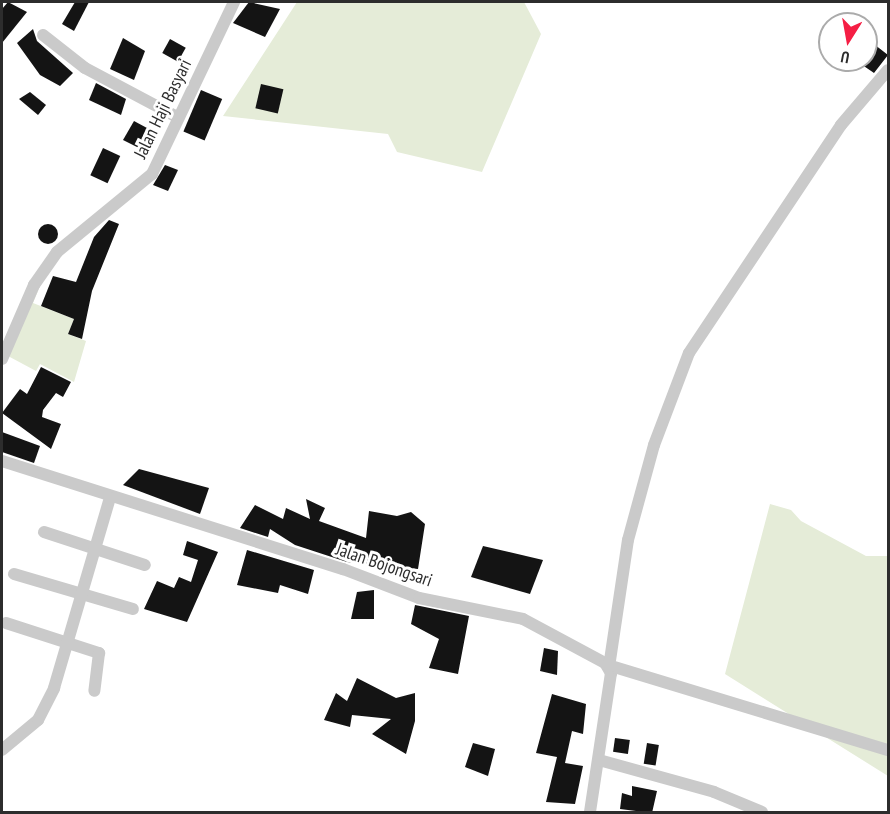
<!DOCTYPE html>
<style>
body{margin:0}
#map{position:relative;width:890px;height:814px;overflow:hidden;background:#fff;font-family:"PT Sans Narrow",sans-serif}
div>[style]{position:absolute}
.green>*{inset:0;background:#e5ecd8}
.building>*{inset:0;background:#141414;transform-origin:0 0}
.round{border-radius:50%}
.minor>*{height:12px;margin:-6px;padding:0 6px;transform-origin:6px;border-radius:6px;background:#cacaca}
span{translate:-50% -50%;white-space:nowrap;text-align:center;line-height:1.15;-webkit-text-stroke:6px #fff;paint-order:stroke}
.street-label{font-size:18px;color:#2d2d2d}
.frame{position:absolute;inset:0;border:3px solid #2d2d2d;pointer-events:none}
.north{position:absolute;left:818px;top:12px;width:60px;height:60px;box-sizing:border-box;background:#fff;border:2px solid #ababab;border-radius:50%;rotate:191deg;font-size:16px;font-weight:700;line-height:24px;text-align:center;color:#2d2d2d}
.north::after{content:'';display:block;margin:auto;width:21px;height:27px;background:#f51e44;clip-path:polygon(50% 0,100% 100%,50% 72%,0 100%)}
</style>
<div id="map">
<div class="green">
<i style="clip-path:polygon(297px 2px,524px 2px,541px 34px,482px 172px,397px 152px,388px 134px,223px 116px)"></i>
<i style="clip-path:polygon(42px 281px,33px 303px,74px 319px,68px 334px,86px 341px,74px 382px,40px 364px,36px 371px,8px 356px)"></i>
<i style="clip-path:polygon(770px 504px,791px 510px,801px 521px,866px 556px,888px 556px,888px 776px,725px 674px)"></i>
</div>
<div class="building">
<i style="clip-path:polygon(8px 2px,27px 12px,2px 43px,2px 9px)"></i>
<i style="clip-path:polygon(75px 2px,89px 2px,74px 31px,62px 24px)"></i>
<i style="clip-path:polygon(249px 2px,280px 9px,265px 37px,233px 23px)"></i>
<i style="clip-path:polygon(33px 29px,37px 41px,73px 73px,60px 86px,40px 75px,17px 43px)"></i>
<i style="clip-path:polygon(123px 38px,145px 51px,134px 80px,110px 69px)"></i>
<i style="left:170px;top:39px;width:18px;height:16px;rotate:29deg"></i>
<i style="clip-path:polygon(870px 41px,888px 55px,874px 73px,855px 60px,866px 60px)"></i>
<i style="clip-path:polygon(96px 83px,126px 99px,121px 115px,89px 100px)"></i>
<i style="left:261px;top:84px;width:23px;height:25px;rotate:13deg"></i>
<i style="left:201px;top:90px;width:23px;height:45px;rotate:23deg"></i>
<i style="clip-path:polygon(30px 92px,46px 105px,38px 115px,19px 99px)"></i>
<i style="clip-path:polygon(134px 121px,147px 128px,139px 148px,123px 140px)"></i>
<i style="left:103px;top:148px;width:19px;height:30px;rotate:25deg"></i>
<i style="clip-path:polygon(165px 165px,178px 170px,168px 191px,153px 185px)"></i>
<i style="clip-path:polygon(109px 220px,119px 224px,92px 291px,82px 339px,68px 334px,74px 319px,41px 306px,53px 276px,76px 282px,94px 237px)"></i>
<i class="round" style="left:38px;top:224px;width:20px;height:20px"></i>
<i style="clip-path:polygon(41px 367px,71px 382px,63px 397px,56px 393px,43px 410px,42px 417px,61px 424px,51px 449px,2px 413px,20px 389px,27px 394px)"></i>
<i style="clip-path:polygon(2px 432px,40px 446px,34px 463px,2px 452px)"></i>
<i style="clip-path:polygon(139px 469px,209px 488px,200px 514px,123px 485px)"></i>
<i style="clip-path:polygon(306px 499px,325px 508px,319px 521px,366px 538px,369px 511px,397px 516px,411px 512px,425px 524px,418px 569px,347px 562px,295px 545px,270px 529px,268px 537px,240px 528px,255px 505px,283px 519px,286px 508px,310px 519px)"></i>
<i style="clip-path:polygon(187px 541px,218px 552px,187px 622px,144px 609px,157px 581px,174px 588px,179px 577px,191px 582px,198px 560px,183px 555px)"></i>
<i style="clip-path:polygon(483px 546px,543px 560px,530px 594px,471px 577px)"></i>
<i style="clip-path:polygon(247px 550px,314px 570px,308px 594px,280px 585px,278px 593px,237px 585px)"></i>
<i style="clip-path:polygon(374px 590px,374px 619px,351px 619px,357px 592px)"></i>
<i style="clip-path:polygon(415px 605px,469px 616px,458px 674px,429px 668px,439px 639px,411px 624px)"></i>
<i style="clip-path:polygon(544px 648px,558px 651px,557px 675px,540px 671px)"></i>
<i style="clip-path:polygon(357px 678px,396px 698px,415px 693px,415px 721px,406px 754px,372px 734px,391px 719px,352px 715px,350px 727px,324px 720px,336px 693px,347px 701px)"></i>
<i style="clip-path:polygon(552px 694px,586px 704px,583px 734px,572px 731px,565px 763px,583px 766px,575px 804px,546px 802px,557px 757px,536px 753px)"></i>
<i style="left:615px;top:738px;width:15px;height:14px;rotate:8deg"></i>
<i style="clip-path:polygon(473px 743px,495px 749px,488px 776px,465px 767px)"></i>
<i style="left:647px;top:743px;width:12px;height:21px;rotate:9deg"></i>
<i style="clip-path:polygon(632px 786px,657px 791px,652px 813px,620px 809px,622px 793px,632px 796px)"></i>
</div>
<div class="minor">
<i style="left:43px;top:35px;width:53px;rotate:38.2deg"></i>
<i style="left:85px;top:68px;width:106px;rotate:28deg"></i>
<i style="left:2px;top:359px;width:81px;rotate:-66.6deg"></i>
<i style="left:34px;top:285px;width:40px;rotate:-55.1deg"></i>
<i style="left:57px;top:252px;width:123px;rotate:-39.4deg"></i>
<i style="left:152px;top:174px;width:191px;rotate:-64.5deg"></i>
<i style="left:2px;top:461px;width:358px;rotate:17.6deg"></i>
<i style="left:343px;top:569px;width:81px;rotate:20.9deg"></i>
<i style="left:419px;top:598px;width:106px;rotate:11.4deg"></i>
<i style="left:523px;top:619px;width:93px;rotate:28.2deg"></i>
<i style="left:605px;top:663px;width:12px;rotate:59deg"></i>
<i style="left:611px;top:673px;width:141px;rotate:98.6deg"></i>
<i style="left:44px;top:532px;width:106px;rotate:18.1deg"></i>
<i style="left:14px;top:574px;width:124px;rotate:16.4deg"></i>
<i style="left:6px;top:623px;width:98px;rotate:17.9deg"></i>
<i style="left:99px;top:653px;width:38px;rotate:97deg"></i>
<i style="left:611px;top:666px;width:289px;rotate:16.9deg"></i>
<i style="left:609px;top:667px;width:128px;rotate:-81.5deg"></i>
<i style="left:628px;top:540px;width:98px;rotate:-74.7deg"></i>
<i style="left:654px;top:445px;width:98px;rotate:-69.2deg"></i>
<i style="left:689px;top:353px;width:274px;rotate:-56.3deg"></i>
<i style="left:841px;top:125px;width:72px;rotate:-49.5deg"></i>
<i style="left:2px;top:750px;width:47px;rotate:-39.8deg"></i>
<i style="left:38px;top:720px;width:36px;rotate:-63deg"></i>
<i style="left:54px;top:688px;width:198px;rotate:-73.6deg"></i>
<i style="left:599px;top:760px;width:119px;rotate:15.5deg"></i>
<i style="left:714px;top:792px;width:52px;rotate:22.6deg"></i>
</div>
<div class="street-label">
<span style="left:163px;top:109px;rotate:-64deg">Jalan Haji Basyari</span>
<span style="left:384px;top:565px;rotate:19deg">Jalan Bojongsari</span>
</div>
<div class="frame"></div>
<div class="north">U</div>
</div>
